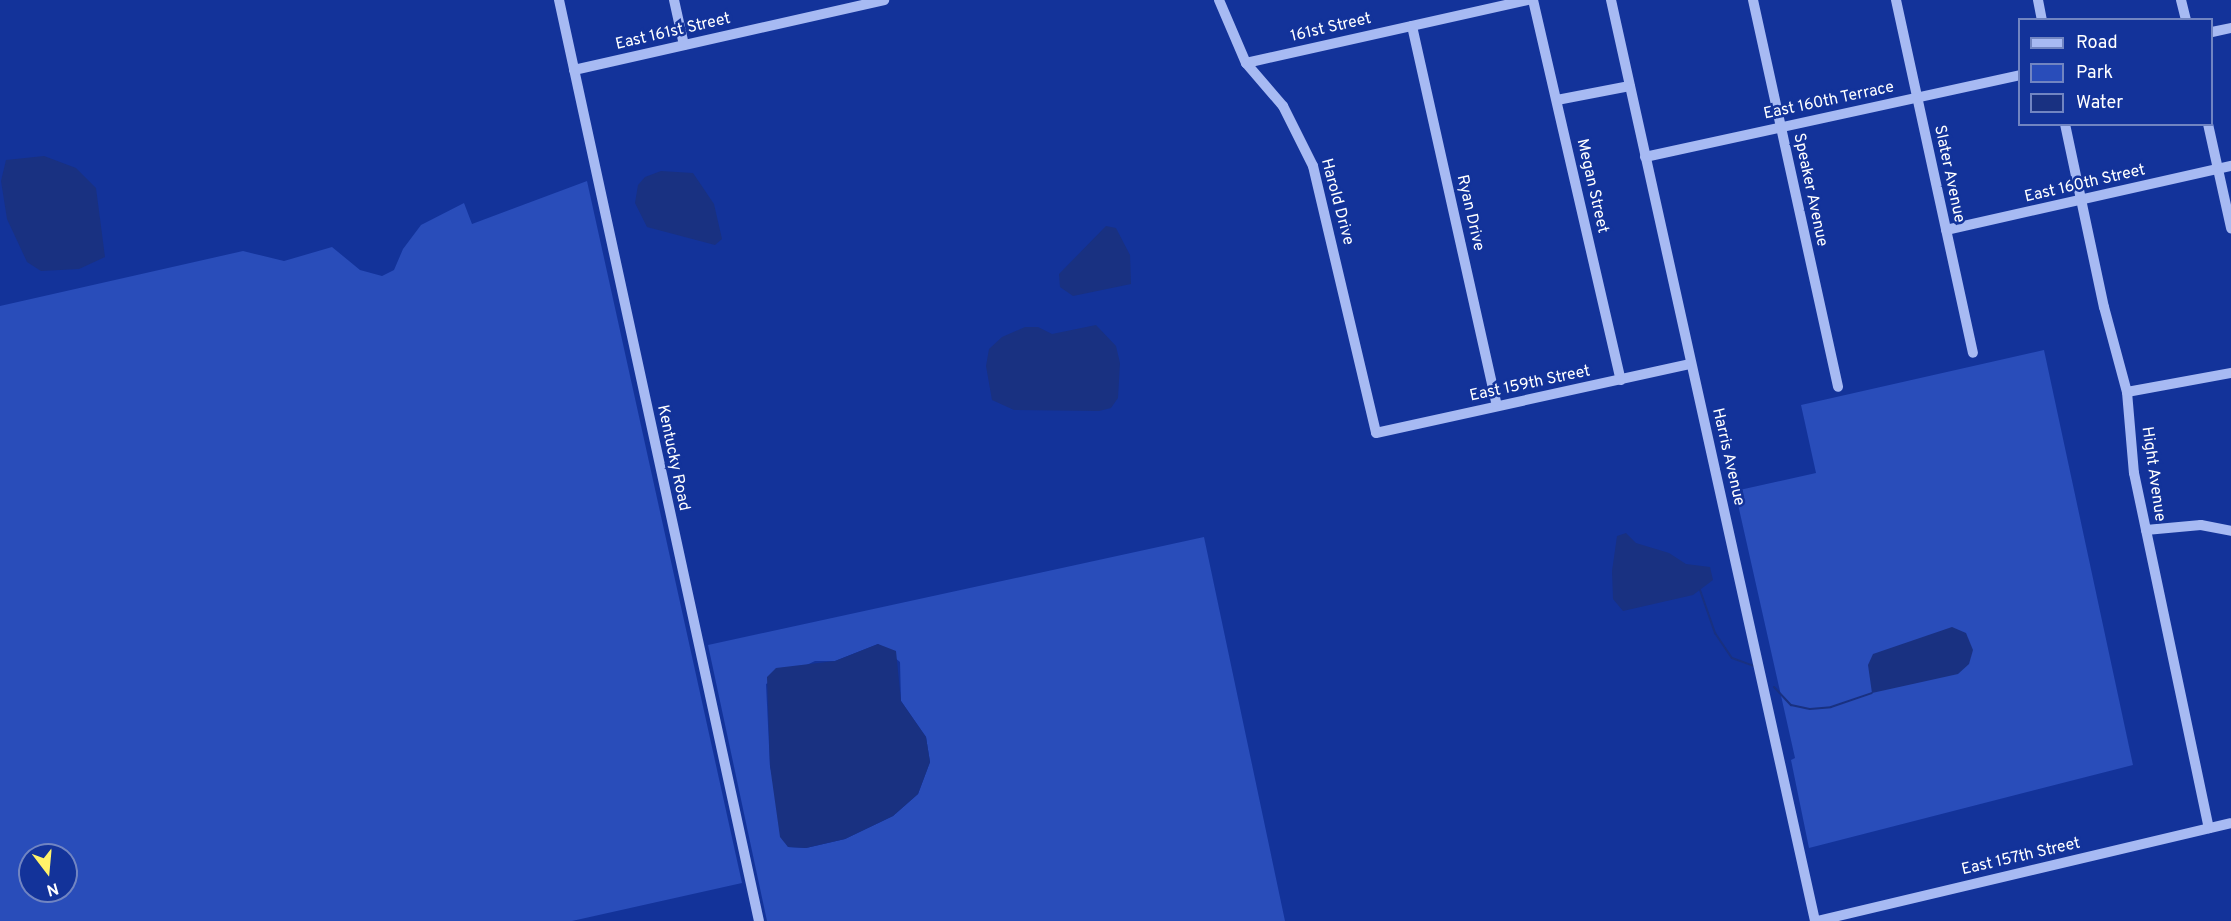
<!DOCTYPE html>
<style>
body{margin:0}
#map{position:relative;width:2231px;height:921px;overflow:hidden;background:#13339a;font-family:Overpass,sans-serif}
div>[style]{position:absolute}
.green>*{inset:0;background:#294dba}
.water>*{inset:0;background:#193181}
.stream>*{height:2px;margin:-1px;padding:0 1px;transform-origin:1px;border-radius:1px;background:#193181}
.minor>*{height:10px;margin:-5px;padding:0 5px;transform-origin:5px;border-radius:5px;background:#a7baf3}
span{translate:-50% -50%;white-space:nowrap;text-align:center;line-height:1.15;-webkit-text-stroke:5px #13339a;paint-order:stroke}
.street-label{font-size:16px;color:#fff}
.legend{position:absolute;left:2018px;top:18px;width:195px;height:108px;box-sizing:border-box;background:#13339a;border:2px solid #7185c2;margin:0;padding:8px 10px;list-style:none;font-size:18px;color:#fff}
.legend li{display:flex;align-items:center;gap:12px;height:30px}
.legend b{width:30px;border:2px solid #7185c2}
.north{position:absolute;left:18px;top:843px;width:60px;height:60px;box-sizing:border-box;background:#13339a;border:2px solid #7185c2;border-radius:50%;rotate:164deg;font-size:16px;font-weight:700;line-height:24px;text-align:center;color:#fff}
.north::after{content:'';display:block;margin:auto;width:21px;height:27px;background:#fff269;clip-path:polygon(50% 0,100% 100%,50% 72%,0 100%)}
</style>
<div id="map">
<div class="green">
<i style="clip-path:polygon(evenodd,587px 181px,742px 883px,572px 921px,0 921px,0 306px,243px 251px,284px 261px,332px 247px,360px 270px,382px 276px,394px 270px,403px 249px,421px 225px,464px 203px,472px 224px,587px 181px,30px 855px,66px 855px,66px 891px,30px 891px,30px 855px)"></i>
<i style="clip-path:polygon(2044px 350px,2133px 765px,1809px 848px,1791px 760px,1795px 758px,1735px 491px,1816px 473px,1801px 405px)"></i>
<i style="clip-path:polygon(evenodd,1204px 537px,1285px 921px,767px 921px,708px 645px,1204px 537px,878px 644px,900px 662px,901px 701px,926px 737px,930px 762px,918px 794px,893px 816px,845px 839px,806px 848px,788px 847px,770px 766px,766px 684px,815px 661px,835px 661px,878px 644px)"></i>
</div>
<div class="water">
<i style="clip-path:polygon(44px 156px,76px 168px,96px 188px,105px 257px,79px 269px,41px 271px,27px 262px,7px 219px,1px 181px,6px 160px)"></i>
<i style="clip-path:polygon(661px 171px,693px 173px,714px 204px,722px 239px,715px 245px,647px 227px,635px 203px,638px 185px,645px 177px)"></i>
<i style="clip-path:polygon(1106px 226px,1116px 228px,1130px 255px,1131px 284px,1073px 296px,1060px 287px,1059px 274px)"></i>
<i style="clip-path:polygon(1096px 325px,1116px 346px,1120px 363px,1118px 398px,1111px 408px,1099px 411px,1014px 410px,992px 400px,986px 366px,989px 349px,1002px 337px,1025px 327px,1038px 327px,1052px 334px)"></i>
<i style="clip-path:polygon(1626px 533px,1636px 543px,1669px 553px,1686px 564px,1710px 567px,1713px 580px,1693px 595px,1623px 611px,1613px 599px,1612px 571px,1617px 536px)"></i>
<i style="clip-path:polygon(1952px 627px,1966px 633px,1973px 650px,1969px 664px,1958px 674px,1872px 693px,1868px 665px,1873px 654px)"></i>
<i style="clip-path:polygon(878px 644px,896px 651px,901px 701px,926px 737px,930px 762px,918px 794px,893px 816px,845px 839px,806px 848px,788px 847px,780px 837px,770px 766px,767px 677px,776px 668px,835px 661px)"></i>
</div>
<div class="stream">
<i style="left:1700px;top:590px;width:46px;rotate:70.8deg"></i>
<i style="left:1715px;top:633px;width:30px;rotate:56deg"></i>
<i style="left:1732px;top:658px;width:23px;rotate:20deg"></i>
<i style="left:1774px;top:687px;width:25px;rotate:47deg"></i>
<i style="left:1791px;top:705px;width:19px;rotate:12deg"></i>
<i style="left:1810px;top:709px;width:21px;rotate:-5deg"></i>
<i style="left:1831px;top:707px;width:43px;rotate:-18.9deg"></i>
</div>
<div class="minor">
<i style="left:559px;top:0;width:942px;rotate:77.75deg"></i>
<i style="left:674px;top:0;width:46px;rotate:77.5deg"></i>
<i style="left:1219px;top:0;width:69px;rotate:66.8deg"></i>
<i style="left:1246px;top:63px;width:57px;rotate:49.3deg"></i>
<i style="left:1283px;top:106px;width:67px;rotate:63.4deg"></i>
<i style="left:1313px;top:166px;width:274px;rotate:76.7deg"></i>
<i style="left:1376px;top:433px;width:322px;rotate:-12.4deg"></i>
<i style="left:1533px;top:0;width:390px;rotate:77deg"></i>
<i style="left:1611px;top:0;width:943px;rotate:77.51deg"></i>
<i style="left:1753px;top:0;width:396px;rotate:77.6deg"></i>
<i style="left:1896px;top:0;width:361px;rotate:77.7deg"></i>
<i style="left:2038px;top:0;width:20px;rotate:79deg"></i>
<i style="left:2181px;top:0;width:21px;rotate:76deg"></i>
<i style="left:1412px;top:26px;width:389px;rotate:77.4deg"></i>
<i style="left:2212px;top:32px;width:19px;rotate:-12deg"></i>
<i style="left:1246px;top:63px;width:289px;rotate:-12.6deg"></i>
<i style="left:574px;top:70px;width:318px;rotate:-12.7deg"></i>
<i style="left:1557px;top:100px;width:74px;rotate:-10.9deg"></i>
<i style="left:2065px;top:124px;width:187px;rotate:78deg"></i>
<i style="left:2104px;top:307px;width:88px;rotate:74.9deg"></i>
<i style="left:2127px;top:392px;width:81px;rotate:85.1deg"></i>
<i style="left:2134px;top:473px;width:363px;rotate:78.1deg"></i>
<i style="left:2208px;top:124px;width:107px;rotate:77.5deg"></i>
<i style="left:1645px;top:157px;width:384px;rotate:-12.3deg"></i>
<i style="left:1946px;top:230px;width:292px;rotate:-12.7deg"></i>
<i style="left:2127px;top:392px;width:106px;rotate:-10.4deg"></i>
<i style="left:2146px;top:530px;width:55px;rotate:-5.2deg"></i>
<i style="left:2201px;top:525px;width:31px;rotate:11deg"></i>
<i style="left:1817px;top:921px;width:425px;rotate:-13.3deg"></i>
</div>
<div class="street-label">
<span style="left:1331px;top:28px;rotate:-13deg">161st Street</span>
<span style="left:673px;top:32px;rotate:-13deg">East 161st Street</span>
<span style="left:1829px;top:101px;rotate:-12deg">East 160th Terrace</span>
<span style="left:1949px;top:174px;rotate:78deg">Slater Avenue</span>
<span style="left:2085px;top:184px;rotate:-13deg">East 160th Street</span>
<span style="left:1592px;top:186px;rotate:77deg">Megan Street</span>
<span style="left:1810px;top:190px;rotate:78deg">Speaker Avenue</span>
<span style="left:1337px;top:202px;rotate:75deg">Harold Drive</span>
<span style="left:1470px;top:213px;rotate:77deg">Ryan Drive</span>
<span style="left:1530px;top:384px;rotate:-12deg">East 159th Street</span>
<span style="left:1728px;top:457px;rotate:77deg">Harris Avenue</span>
<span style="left:673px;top:458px;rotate:78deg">Kentucky Road</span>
<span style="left:2153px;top:474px;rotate:82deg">Hight Avenue</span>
<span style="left:2021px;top:857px;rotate:-13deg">East 157th Street</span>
</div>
<ul class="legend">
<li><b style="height:8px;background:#a7baf3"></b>Road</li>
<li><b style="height:16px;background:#294dba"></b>Park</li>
<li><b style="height:16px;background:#193181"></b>Water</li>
</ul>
<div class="north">N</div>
</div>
